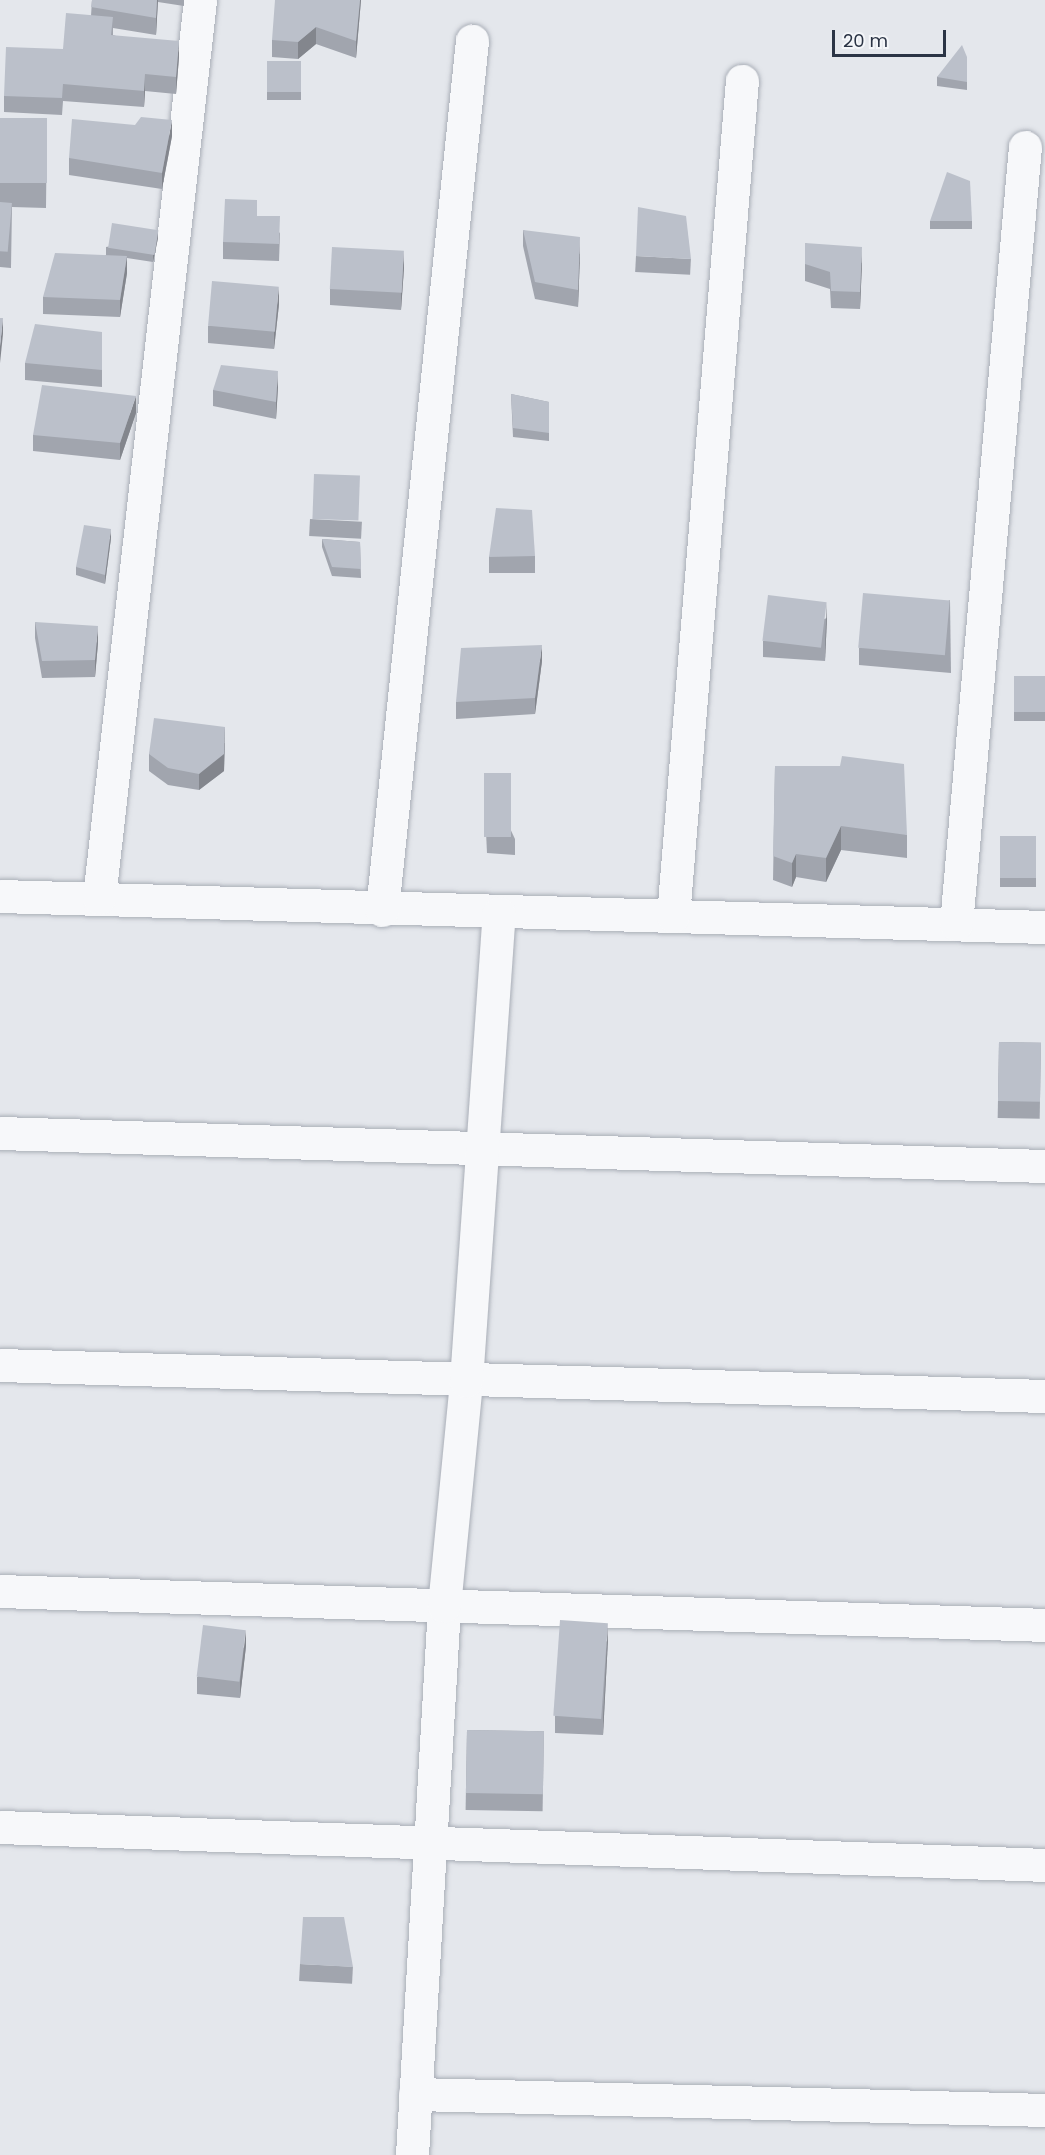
<!DOCTYPE html>
<style>
body{margin:0}
#map{position:relative;width:1045px;height:2155px;overflow:hidden;background:#e4e7ec;font-family:Poppins,sans-serif}
div>[style]{position:absolute}
.roads{filter:drop-shadow(0 0 2px #a9aeb7) drop-shadow(0 0 2px #a9aeb7)}
.street>*{height:33px;margin:-16.5px;padding:0 16.5px;transform-origin:16.5px;border-radius:16.5px;background:#f7f8fa}
.wall>*{inset:0;background:#a1a5ae;transform-origin:0 0}
.shaded-wall>*{inset:0;background:#83868d}
.building>*{inset:0;background:#bbc0ca;transform-origin:0 0}
span{translate:-50% -50%;white-space:nowrap;text-align:center;line-height:1.15;-webkit-text-stroke:4.5px #f4f6f9;paint-order:stroke}
.scale{position:absolute;left:832px;top:30px;width:114px;height:27px;box-sizing:border-box;border:3px solid #2b3445;border-top:0;padding-left:8px;font-size:18px;line-height:21px;white-space:nowrap;color:#2b3445;-webkit-text-stroke:4px #f4f6f9;paint-order:stroke}
</style>
<div id="map">
<div class="roads">
<div class="street">
<i style="left:0;top:896px;width:1045px;rotate:1.7deg"></i>
<i style="left:99px;top:898px;width:904px;rotate:-83.58deg"></i>
<i style="left:382px;top:910px;width:874px;rotate:-84.09deg"></i>
<i style="left:673px;top:916px;width:838px;rotate:-85.28deg"></i>
<i style="left:956px;top:924px;width:780px;rotate:-84.93deg"></i>
<i style="left:0;top:1133px;width:1046px;rotate:1.81deg"></i>
<i style="left:0;top:1365px;width:1045px;rotate:1.7deg"></i>
<i style="left:0;top:1591px;width:1046px;rotate:1.86deg"></i>
<i style="left:0;top:1827px;width:1046px;rotate:2.08deg"></i>
<i style="left:415px;top:2094px;width:630px;rotate:1.45deg"></i>
<i style="left:412px;top:2155px;width:550px;rotate:-86.66deg"></i>
<i style="left:444px;top:1606px;width:226px;rotate:-84.4deg"></i>
<i style="left:466px;top:1381px;width:469px;rotate:-86deg"></i>
</div>
</div>
<div class="wall">
<i style="clip-path:polygon(92px 0,184px 0,184px 6px,158px 2px,156px 35px,113px 28px,113px 35px,179px 57px,176px 94px,145px 91px,144px 107px,63px 101px,62px 115px,4px 112px,4px 96px,63px 49px,91px 16px)"></i>
<i style="clip-path:polygon(361px 0,356px 58px,316px 44px,298px 59px,272px 57px,272px 40px)"></i>
<i style="clip-path:polygon(967px 57px,967px 90px,937px 86px,937px 77px)"></i>
<i style="left:267px;top:61px;width:34px;height:39px"></i>
<i style="clip-path:polygon(0 118px,47px 118px,46px 208px,12px 207px,11px 268px,0 267px)"></i>
<i style="clip-path:polygon(172px 136px,162px 189px,69px 175px,69px 158px)"></i>
<i style="clip-path:polygon(257px 216px,280px 233px,279px 261px,223px 259px,223px 242px)"></i>
<i style="left:930px;top:221px;width:42px;height:8px"></i>
<i style="clip-path:polygon(523px 230px,580px 254px,578px 307px,535px 299px,523px 246px)"></i>
<i style="clip-path:polygon(158px 238px,153px 262px,127px 258px,127px 273px,120px 317px,43px 314px,43px 297px,106px 255px,106px 247px)"></i>
<i style="clip-path:polygon(805px 243px,862px 263px,860px 309px,831px 308px,830px 289px,805px 281px)"></i>
<i style="left:636px;top:256px;width:55px;height:16px;rotate:3deg"></i>
<i style="clip-path:polygon(404px 268px,401px 310px,330px 305px,330px 289px)"></i>
<i style="clip-path:polygon(279px 304px,274px 349px,208px 343px,208px 326px)"></i>
<i style="clip-path:polygon(102px 332px,102px 387px,25px 380px,25px 363px)"></i>
<i style="clip-path:polygon(278px 387px,276px 419px,213px 406px,213px 390px)"></i>
<i style="clip-path:polygon(511px 394px,549px 402px,549px 441px,513px 437px)"></i>
<i style="clip-path:polygon(136px 413px,120px 460px,33px 451px,33px 435px)"></i>
<i style="left:310px;top:519px;width:52px;height:17px;rotate:3deg"></i>
<i style="clip-path:polygon(111px 538px,105px 584px,76px 575px,76px 567px)"></i>
<i style="clip-path:polygon(322px 539px,360px 542px,361px 578px,332px 576px,322px 547px)"></i>
<i style="left:535px;top:556px;width:17px;height:46px;rotate:90deg"></i>
<i style="clip-path:polygon(950px 600px,951px 673px,859px 665px,859px 648px)"></i>
<i style="clip-path:polygon(827px 618px,825px 661px,763px 657px,763px 641px)"></i>
<i style="clip-path:polygon(35px 622px,98px 643px,95px 677px,42px 678px,35px 638px)"></i>
<i style="clip-path:polygon(542px 661px,535px 714px,456px 719px,456px 702px)"></i>
<i style="left:1045px;top:676px;width:45px;height:31px;rotate:90deg"></i>
<i style="clip-path:polygon(225px 743px,224px 771px,199px 790px,168px 785px,149px 771px,149px 754px)"></i>
<i style="clip-path:polygon(775px 766px,907px 835px,907px 858px,841px 850px,826px 882px,796px 877px,792px 887px,773px 880px)"></i>
<i style="clip-path:polygon(484px 773px,515px 839px,515px 855px,487px 853px,484px 790px)"></i>
<i style="left:1000px;top:836px;width:36px;height:51px"></i>
<i style="left:999px;top:1042px;width:42px;height:76px;rotate:1deg"></i>
<i style="clip-path:polygon(608px 1639px,603px 1735px,555px 1733px,555px 1716px)"></i>
<i style="clip-path:polygon(246px 1646px,240px 1698px,197px 1694px,197px 1677px)"></i>
<i style="left:467px;top:1730px;width:77px;height:80px;rotate:1deg"></i>
<i style="left:300px;top:1964px;width:53px;height:17px;rotate:3deg"></i>
</div>
<div class="shaded-wall">
<i style="clip-path:polygon(157px 0,158px 0,156px 35px,156px 18px)"></i>
<i style="clip-path:polygon(360px 0,361px 0,356px 58px,356px 41px)"></i>
<i style="clip-path:polygon(316px 27px,316px 44px,298px 59px,298px 42px)"></i>
<i style="clip-path:polygon(179px 41px,179px 57px,176px 94px,176px 77px)"></i>
<i style="clip-path:polygon(145px 74px,145px 91px,144px 107px,144px 91px)"></i>
<i style="clip-path:polygon(172px 120px,172px 136px,162px 189px,162px 173px)"></i>
<i style="clip-path:polygon(158px 230px,158px 238px,153px 262px,153px 254px)"></i>
<i style="clip-path:polygon(580px 237px,580px 254px,578px 307px,578px 290px)"></i>
<i style="clip-path:polygon(862px 247px,862px 263px,860px 309px,860px 292px)"></i>
<i style="clip-path:polygon(404px 251px,404px 268px,401px 310px,401px 293px)"></i>
<i style="clip-path:polygon(127px 256px,127px 273px,120px 317px,120px 300px)"></i>
<i style="clip-path:polygon(279px 287px,279px 304px,274px 349px,274px 333px)"></i>
<i style="clip-path:polygon(3px 318px,3px 334px,0 363px,0 346px)"></i>
<i style="clip-path:polygon(278px 371px,278px 387px,276px 419px,276px 402px)"></i>
<i style="clip-path:polygon(136px 396px,136px 413px,120px 460px,120px 443px)"></i>
<i style="clip-path:polygon(111px 529px,111px 538px,105px 584px,105px 575px)"></i>
<i style="clip-path:polygon(827px 602px,827px 618px,825px 661px,825px 645px)"></i>
<i style="clip-path:polygon(98px 626px,98px 643px,95px 677px,95px 660px)"></i>
<i style="clip-path:polygon(542px 645px,542px 661px,535px 714px,535px 698px)"></i>
<i style="clip-path:polygon(225px 727px,224px 771px,199px 790px,199px 774px)"></i>
<i style="clip-path:polygon(841px 826px,841px 850px,826px 882px,826px 858px)"></i>
<i style="clip-path:polygon(796px 854px,796px 877px,792px 887px,792px 863px)"></i>
<i style="clip-path:polygon(608px 1623px,608px 1639px,603px 1735px,603px 1718px)"></i>
<i style="clip-path:polygon(246px 1630px,246px 1646px,240px 1698px,240px 1681px)"></i>
</div>
<div class="building">
<i style="clip-path:polygon(92px 0,157px 0,156px 18px,91px 7px)"></i>
<i style="clip-path:polygon(275px 0,360px 0,356px 41px,316px 27px,298px 42px,272px 40px)"></i>
<i style="clip-path:polygon(66px 13px,113px 17px,111px 35px,179px 41px,176px 77px,145px 74px,144px 91px,63px 84px,62px 98px,4px 96px,6px 47px,63px 49px)"></i>
<i style="clip-path:polygon(962px 45px,967px 57px,967px 82px,937px 77px)"></i>
<i style="left:267px;top:61px;width:34px;height:31px"></i>
<i style="clip-path:polygon(141px 117px,172px 120px,162px 173px,69px 158px,72px 119px,135px 125px)"></i>
<i style="left:0;top:118px;width:47px;height:65px"></i>
<i style="clip-path:polygon(947px 172px,970px 181px,972px 221px,930px 221px)"></i>
<i style="clip-path:polygon(225px 199px,257px 200px,257px 216px,280px 216px,279px 244px,223px 242px)"></i>
<i style="left:0;top:202px;width:12px;height:49px;rotate:5deg"></i>
<i style="clip-path:polygon(638px 207px,686px 216px,691px 259px,636px 256px)"></i>
<i style="left:112px;top:223px;width:47px;height:25px;rotate:9deg"></i>
<i style="clip-path:polygon(523px 230px,580px 237px,578px 290px,535px 282px)"></i>
<i style="clip-path:polygon(805px 243px,862px 247px,860px 292px,831px 291px,830px 272px,805px 264px)"></i>
<i style="left:332px;top:247px;width:72px;height:42px;rotate:3deg"></i>
<i style="clip-path:polygon(55px 253px,127px 256px,120px 300px,43px 297px)"></i>
<i style="left:212px;top:281px;width:67px;height:45px;rotate:5deg"></i>
<i style="clip-path:polygon(0 318px,3px 318px,0 346px)"></i>
<i style="clip-path:polygon(35px 324px,102px 332px,102px 370px,25px 363px)"></i>
<i style="clip-path:polygon(221px 365px,278px 371px,276px 402px,213px 390px)"></i>
<i style="clip-path:polygon(42px 385px,136px 396px,120px 443px,33px 435px)"></i>
<i style="clip-path:polygon(511px 394px,549px 402px,549px 433px,513px 428px)"></i>
<i style="left:314px;top:474px;width:46px;height:45px;rotate:2deg"></i>
<i style="clip-path:polygon(496px 508px,532px 510px,535px 556px,489px 557px)"></i>
<i style="clip-path:polygon(84px 525px,111px 529px,105px 575px,76px 567px)"></i>
<i style="clip-path:polygon(322px 539px,360px 542px,361px 569px,332px 567px)"></i>
<i style="left:863px;top:593px;width:87px;height:55px;rotate:5deg"></i>
<i style="left:768px;top:595px;width:59px;height:46px;rotate:7deg"></i>
<i style="clip-path:polygon(35px 622px,98px 626px,95px 660px,42px 661px)"></i>
<i style="clip-path:polygon(542px 645px,535px 698px,456px 702px,461px 648px)"></i>
<i style="left:1045px;top:676px;width:36px;height:31px;rotate:90deg"></i>
<i style="clip-path:polygon(154px 718px,225px 727px,224px 754px,199px 774px,168px 768px,149px 754px)"></i>
<i style="clip-path:polygon(842px 756px,904px 764px,907px 835px,841px 826px,826px 858px,796px 854px,792px 863px,773px 856px,775px 766px,840px 766px)"></i>
<i style="left:484px;top:773px;width:27px;height:64px"></i>
<i style="left:1000px;top:836px;width:36px;height:42px"></i>
<i style="left:999px;top:1042px;width:42px;height:59px;rotate:1deg"></i>
<i style="left:560px;top:1620px;width:48px;height:96px;rotate:4deg"></i>
<i style="left:203px;top:1625px;width:43px;height:52px;rotate:7deg"></i>
<i style="left:467px;top:1730px;width:77px;height:63px;rotate:1deg"></i>
<i style="clip-path:polygon(303px 1917px,344px 1917px,353px 1967px,300px 1964px)"></i>
</div>
<div class="scale">20 m</div>
</div>
